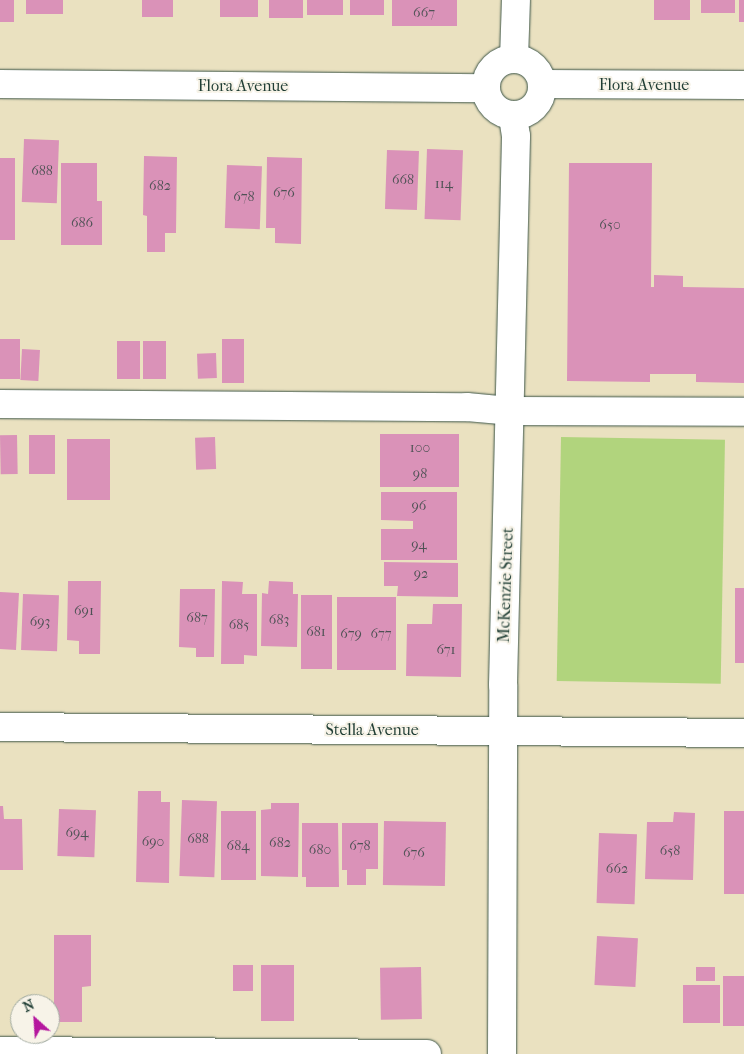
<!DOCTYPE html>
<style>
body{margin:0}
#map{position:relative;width:744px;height:1054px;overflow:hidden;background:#eae1c0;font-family:"IM FELL French Canon",serif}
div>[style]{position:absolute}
.green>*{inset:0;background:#b1d47d;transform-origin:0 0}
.building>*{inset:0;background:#da92b8;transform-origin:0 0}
.roads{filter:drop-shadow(0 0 1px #3d5649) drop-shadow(0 0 1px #3d5649)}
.minor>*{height:28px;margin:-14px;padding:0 14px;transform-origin:14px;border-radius:14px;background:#fff}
.minor>.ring{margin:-14px;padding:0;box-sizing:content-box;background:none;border:28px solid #fff;border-radius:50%}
span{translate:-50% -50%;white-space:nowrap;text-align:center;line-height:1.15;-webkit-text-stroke:4px #f7f3e8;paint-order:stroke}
.number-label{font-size:14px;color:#4e5255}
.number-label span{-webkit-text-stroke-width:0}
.street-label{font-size:16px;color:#1f3d34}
.north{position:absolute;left:10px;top:994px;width:50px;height:50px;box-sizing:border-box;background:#f7f3e8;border:1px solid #a1aaa0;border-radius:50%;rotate:334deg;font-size:14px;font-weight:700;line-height:20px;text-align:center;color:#1f3d34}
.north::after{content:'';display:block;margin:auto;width:18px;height:22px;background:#b5179e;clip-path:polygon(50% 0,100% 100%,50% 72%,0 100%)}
</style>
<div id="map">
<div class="green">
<i style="left:561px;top:437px;width:164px;height:244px;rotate:1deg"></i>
</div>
<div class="building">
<i style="left:0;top:0;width:14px;height:22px"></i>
<i style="left:26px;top:0;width:37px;height:14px"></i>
<i style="left:142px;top:0;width:31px;height:17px"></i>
<i style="left:220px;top:0;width:38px;height:17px"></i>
<i style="left:269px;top:0;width:34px;height:18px"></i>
<i style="left:307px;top:0;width:36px;height:15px"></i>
<i style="left:350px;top:0;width:34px;height:15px"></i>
<i style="left:392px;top:0;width:65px;height:26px"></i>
<i style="left:654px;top:0;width:36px;height:20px"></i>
<i style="left:701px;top:0;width:34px;height:13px"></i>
<i style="left:739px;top:0;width:5px;height:22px"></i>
<i style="left:24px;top:139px;width:35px;height:63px;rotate:2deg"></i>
<i style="left:427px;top:149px;width:36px;height:70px;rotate:2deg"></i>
<i style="left:387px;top:150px;width:32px;height:59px;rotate:2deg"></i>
<i style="clip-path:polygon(144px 156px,177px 157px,176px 233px,165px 233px,165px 252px,147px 252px,147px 216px,143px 215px)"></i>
<i style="clip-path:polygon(267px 157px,302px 158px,301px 244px,275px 243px,275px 228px,266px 228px)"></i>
<i style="left:0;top:158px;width:15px;height:82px"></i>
<i style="clip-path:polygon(61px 163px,97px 163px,97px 201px,102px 201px,102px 245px,61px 245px)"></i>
<i style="clip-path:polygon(569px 163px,652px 163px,651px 287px,654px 287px,654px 275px,683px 276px,683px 287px,744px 288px,744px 383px,696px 382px,696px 374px,650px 374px,650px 382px,567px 381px)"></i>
<i style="left:227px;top:165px;width:35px;height:63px;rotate:2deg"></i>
<i style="left:0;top:339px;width:20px;height:40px"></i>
<i style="left:222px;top:339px;width:22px;height:44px"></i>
<i style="left:117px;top:341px;width:23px;height:38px"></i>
<i style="left:143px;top:341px;width:23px;height:38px"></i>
<i style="left:22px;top:349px;width:18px;height:31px;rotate:3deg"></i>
<i style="left:216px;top:353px;width:25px;height:19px;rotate:88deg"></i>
<i style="left:380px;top:434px;width:79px;height:53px"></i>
<i style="left:17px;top:435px;width:39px;height:17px;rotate:89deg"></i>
<i style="left:29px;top:435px;width:26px;height:39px"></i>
<i style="left:215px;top:437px;width:32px;height:20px;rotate:88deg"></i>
<i style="left:67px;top:439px;width:43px;height:61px"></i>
<i style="clip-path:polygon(381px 492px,457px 492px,457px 560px,381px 560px,381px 529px,413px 529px,413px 521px,381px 520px)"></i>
<i style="clip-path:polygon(384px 562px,458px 563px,458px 597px,397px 596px,398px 586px,384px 586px)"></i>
<i style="clip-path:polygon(68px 581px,101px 581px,100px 654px,79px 654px,79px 641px,67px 640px)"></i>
<i style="clip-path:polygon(222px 581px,243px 582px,242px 594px,257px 594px,257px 656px,244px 655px,244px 664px,221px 664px)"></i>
<i style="clip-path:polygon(269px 581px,293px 582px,293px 594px,298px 594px,297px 647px,261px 646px,262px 593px,268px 594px)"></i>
<i style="left:735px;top:588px;width:9px;height:75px"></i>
<i style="clip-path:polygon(180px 589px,215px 589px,214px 657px,196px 657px,196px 648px,179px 647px)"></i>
<i style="left:0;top:592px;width:19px;height:57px;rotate:3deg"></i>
<i style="left:23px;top:594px;width:36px;height:56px;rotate:2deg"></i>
<i style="left:301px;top:595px;width:31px;height:74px"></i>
<i style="left:337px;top:597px;width:59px;height:73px"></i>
<i style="clip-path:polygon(433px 604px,462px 604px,461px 677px,406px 676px,407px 624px,432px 624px)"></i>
<i style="clip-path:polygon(138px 791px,161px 791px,161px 802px,170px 802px,169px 883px,136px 882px)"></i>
<i style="left:182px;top:800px;width:35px;height:76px;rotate:2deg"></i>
<i style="clip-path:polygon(271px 803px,299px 803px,298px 877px,261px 876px,261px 810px,271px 809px)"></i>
<i style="clip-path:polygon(0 806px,3px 806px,4px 819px,22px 819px,23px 870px,0 870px)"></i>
<i style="left:59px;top:809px;width:37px;height:47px;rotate:2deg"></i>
<i style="left:221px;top:811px;width:35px;height:69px"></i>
<i style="left:724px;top:811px;width:20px;height:83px"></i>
<i style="clip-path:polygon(674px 812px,695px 813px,693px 880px,645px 879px,647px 822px,673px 822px)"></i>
<i style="left:384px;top:821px;width:62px;height:64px;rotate:1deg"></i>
<i style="clip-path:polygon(302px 823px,338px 823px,339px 887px,306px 887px,306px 877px,302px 877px)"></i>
<i style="clip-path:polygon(342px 823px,378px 823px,378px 869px,366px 869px,366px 885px,347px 885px,347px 870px,342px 870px)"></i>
<i style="left:599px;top:833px;width:38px;height:70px;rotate:2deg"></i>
<i style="clip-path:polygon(54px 935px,91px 935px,91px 986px,82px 987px,82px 1022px,54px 1022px)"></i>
<i style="left:597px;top:936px;width:41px;height:49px;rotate:3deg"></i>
<i style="left:233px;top:965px;width:20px;height:26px"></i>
<i style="left:261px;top:965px;width:33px;height:56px"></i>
<i style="left:421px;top:967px;width:52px;height:41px;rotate:89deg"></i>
<i style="left:696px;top:967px;width:19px;height:14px"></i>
<i style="left:723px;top:976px;width:21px;height:50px"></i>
<i style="left:683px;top:985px;width:37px;height:38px"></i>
</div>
<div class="roads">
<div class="minor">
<i class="ring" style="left:486px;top:59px;width:28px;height:28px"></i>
<i style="left:514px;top:59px;width:59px;rotate:-88.1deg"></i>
<i style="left:0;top:84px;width:486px;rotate:0.5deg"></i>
<i style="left:543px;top:84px;width:201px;rotate:0.3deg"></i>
<i style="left:0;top:404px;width:467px;rotate:0.4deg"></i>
<i style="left:467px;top:407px;width:44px;rotate:5.2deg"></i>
<i style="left:511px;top:411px;width:233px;rotate:0.2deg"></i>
<i style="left:0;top:727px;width:744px;rotate:0.46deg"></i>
<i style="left:0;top:1051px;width:427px;rotate:0.4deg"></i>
<i style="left:502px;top:1054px;width:369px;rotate:-89.8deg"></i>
<i style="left:503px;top:685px;width:549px;rotate:-88.64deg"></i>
<i style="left:516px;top:136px;width:20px;rotate:-99deg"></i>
</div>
</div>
<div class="number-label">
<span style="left:424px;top:13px">667</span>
<span style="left:42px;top:171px">688</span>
<span style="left:403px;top:180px">668</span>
<span style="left:444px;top:184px">114</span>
<span style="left:160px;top:186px">682</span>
<span style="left:284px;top:193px">676</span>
<span style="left:244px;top:197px">678</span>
<span style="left:82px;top:223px">686</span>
<span style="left:610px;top:225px">650</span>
<span style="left:420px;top:448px">100</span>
<span style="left:420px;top:474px">98</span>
<span style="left:419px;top:506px">96</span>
<span style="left:419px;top:545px">94</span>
<span style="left:421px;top:574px">92</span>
<span style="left:84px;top:611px">691</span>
<span style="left:197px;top:618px">687</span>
<span style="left:279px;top:620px">683</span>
<span style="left:40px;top:622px">693</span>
<span style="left:239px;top:625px">685</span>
<span style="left:316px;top:632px">681</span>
<span style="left:351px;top:634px">679</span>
<span style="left:381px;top:634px">677</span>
<span style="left:446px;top:650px">671</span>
<span style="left:77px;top:833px">694</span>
<span style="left:198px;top:839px">688</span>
<span style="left:153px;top:842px">690</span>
<span style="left:280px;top:843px">682</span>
<span style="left:238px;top:846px">684</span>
<span style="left:360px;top:846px">678</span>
<span style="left:320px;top:850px">680</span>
<span style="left:670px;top:851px">658</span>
<span style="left:414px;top:853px">676</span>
<span style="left:617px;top:869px">662</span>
</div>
<div class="street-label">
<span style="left:644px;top:85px">Flora Avenue</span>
<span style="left:243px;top:86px">Flora Avenue</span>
<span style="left:506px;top:585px;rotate:-88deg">McKenzie Street</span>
<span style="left:372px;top:730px">Stella Avenue</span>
</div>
<div class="north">N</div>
</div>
